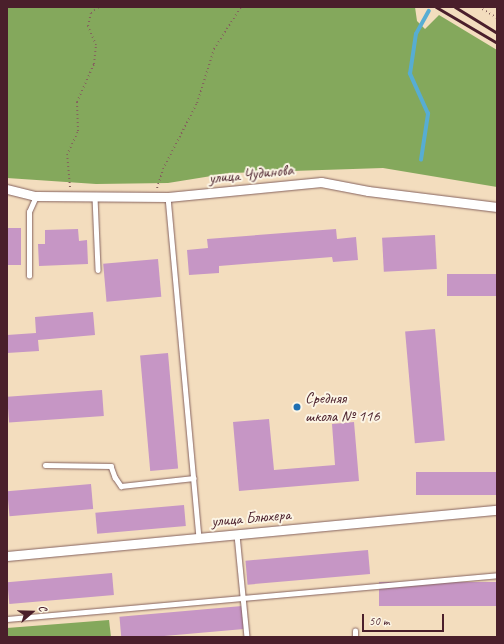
<!DOCTYPE html>
<meta charset="utf-8">
<style>
body{margin:0}
#map{position:relative;width:504px;height:644px;overflow:hidden;background:#f3ddbe;font-family:Caveat,sans-serif}
div>[style]{position:absolute}
.forest>*{inset:0;background:#84a85c}
.stream>*{height:3.5px;margin:-1.75px;padding:0 1.75px;transform-origin:1.75px;border-radius:1.75px;background:#57add3}
.building>*{inset:0;background:#c696c5;transform-origin:0 0}
.path>*{height:2px;margin-top:-1px;transform-origin:0;background:repeating-linear-gradient(90deg,#85625e 0 1px,transparent 0 4px)}
.roads{filter:drop-shadow(0 0 1px #85625e) drop-shadow(0 0 1px #85625e)}
.lane>*{height:4.5px;margin:-2.25px;padding:0 2.25px;transform-origin:2.25px;border-radius:2.25px;background:#fff}
.street>*{height:9px;margin:-4.5px;padding:0 4.5px;transform-origin:4.5px;border-radius:4.5px;background:#fff}
.rail>*{height:3px;margin:-1.5px;padding:0 1.5px;transform-origin:1.5px;border-radius:1.5px;background:#4a1f2b}
.dots>*{width:11px;height:11px;translate:-50% -50%;box-sizing:border-box;border:2px solid #fcf5e5;border-radius:50%}
span{translate:-50% -50%;white-space:nowrap;text-align:center;line-height:1.15;-webkit-text-stroke:4px #fcf5e5;paint-order:stroke}
.street-label{font-size:16px;color:#4a1f2b}
.poi-label{font-size:16px;color:#4a1f2b}
.left{translate:0 -50%;text-align:left}
.frame{position:absolute;inset:0;border:8px solid #4a1f2b;pointer-events:none}
.north{position:absolute;left:12px;top:592px;width:40px;height:40px;-webkit-text-stroke:3px #fcf5e5;paint-order:stroke;rotate:70deg;font-size:11px;font-weight:700;line-height:16px;text-align:center;color:#4a1f2b}
.north::after{content:'';display:block;margin:auto;width:14px;height:18px;background:#4a1f2b;clip-path:polygon(50% 0,100% 100%,50% 72%,0 100%)}
.scale{position:absolute;left:362px;top:614px;width:82px;height:18px;box-sizing:border-box;border:2px solid #4a1f2b;border-top:0;padding-left:5px;font-size:12px;line-height:14px;white-space:nowrap;color:#4a1f2b;-webkit-text-stroke:3px #fcf5e5;paint-order:stroke}
</style>
<div id="map">
<div class="forest">
<i style="clip-path:polygon(7px 7px,415px 7px,417px 21px,425px 29px,439px 15px,497px 50px,497px 187px,383px 168px,230px 173px,168px 183px,96px 184px,7px 178px)"></i>
<i style="clip-path:polygon(109px 620px,111px 637px,7px 637px,7px 628px)"></i>
</div>
<div class="stream">
<i style="left:421px;top:160px;width:47px;rotate:-81.3deg"></i>
<i style="left:428px;top:114px;width:44px;rotate:-114.2deg"></i>
<i style="left:410px;top:74px;width:40px;rotate:-81.5deg"></i>
<i style="left:416px;top:34px;width:26px;rotate:-61deg"></i>
</div>
<div class="building">
<i style="left:7px;top:228px;width:14px;height:37px"></i>
<i style="clip-path:polygon(78px 229px,79px 241px,87px 240px,88px 264px,39px 266px,38px 244px,45px 244px,45px 230px)"></i>
<i style="clip-path:polygon(336px 229px,337px 239px,356px 237px,358px 260px,333px 262px,332px 257px,219px 266px,219px 273px,189px 275px,187px 250px,208px 248px,207px 239px)"></i>
<i style="left:435px;top:235px;width:34px;height:53px;rotate:87deg"></i>
<i style="left:158px;top:259px;width:38px;height:55px;rotate:85deg"></i>
<i style="left:497px;top:274px;width:22px;height:50px;rotate:90deg"></i>
<i style="clip-path:polygon(93px 312px,95px 335px,38px 340px,39px 351px,7px 353px,7px 335px,36px 333px,35px 317px)"></i>
<i style="left:435px;top:329px;width:112px;height:30px;rotate:85deg"></i>
<i style="left:168px;top:353px;width:116px;height:28px;rotate:85deg"></i>
<i style="left:102px;top:390px;width:26px;height:95px;rotate:86deg"></i>
<i style="clip-path:polygon(269px 419px,274px 470px,335px 465px,332px 424px,354px 422px,359px 481px,239px 491px,233px 422px)"></i>
<i style="left:497px;top:472px;width:23px;height:81px;rotate:90deg"></i>
<i style="left:91px;top:484px;width:25px;height:84px;rotate:85deg"></i>
<i style="left:184px;top:505px;width:21px;height:89px;rotate:85deg"></i>
<i style="left:368px;top:550px;width:24px;height:123px;rotate:85deg"></i>
<i style="left:112px;top:573px;width:22px;height:105px;rotate:85deg"></i>
<i style="left:497px;top:582px;width:24px;height:118px;rotate:90deg"></i>
<i style="left:242px;top:606px;width:23px;height:123px;rotate:85deg"></i>
</div>
<div class="path">
<i style="left:479px;top:7px;width:21px;rotate:31deg"></i>
<i style="left:70px;top:187px;width:32px;rotate:-95deg"></i>
<i style="left:67px;top:155px;width:26px;rotate:-65deg"></i>
<i style="left:78px;top:131px;width:29px;rotate:-92deg"></i>
<i style="left:77px;top:102px;width:42px;rotate:-65.9deg"></i>
<i style="left:94px;top:64px;width:19px;rotate:-84deg"></i>
<i style="left:96px;top:45px;width:21px;rotate:-113deg"></i>
<i style="left:88px;top:26px;width:13px;rotate:-77deg"></i>
<i style="left:91px;top:13px;width:10px;rotate:-37deg"></i>
<i style="left:157px;top:188px;width:20px;rotate:-72deg"></i>
<i style="left:163px;top:169px;width:74px;rotate:-62.7deg"></i>
<i style="left:197px;top:103px;width:57px;rotate:-72.5deg"></i>
<i style="left:214px;top:49px;width:50px;rotate:-57.3deg"></i>
</div>
<div class="roads">
<div class="lane">
<i style="left:95px;top:197px;width:73px;rotate:87.6deg"></i>
<i style="left:168px;top:197px;width:342px;rotate:84.8deg"></i>
<i style="left:29px;top:276px;width:64px;rotate:-90deg"></i>
<i style="left:29px;top:212px;width:17px;rotate:-66deg"></i>
<i style="left:45px;top:465px;width:66px;rotate:0.9deg"></i>
<i style="left:111px;top:466px;width:12px;rotate:70deg"></i>
<i style="left:115px;top:477px;width:11px;rotate:56deg"></i>
<i style="left:121px;top:486px;width:73px;rotate:-6.3deg"></i>
<i style="left:237px;top:535px;width:102px;rotate:84.4deg"></i>
<i style="left:7px;top:619px;width:492px;rotate:-5.1deg"></i>
<i style="left:355px;top:637px;width:6px;rotate:-90deg"></i>
</div>
<div class="street">
<i style="left:7px;top:189px;width:30px;rotate:14deg"></i>
<i style="left:36px;top:196px;width:132px;rotate:0.4deg"></i>
<i style="left:168px;top:197px;width:154px;rotate:-5.6deg"></i>
<i style="left:321px;top:182px;width:48px;rotate:10.8deg"></i>
<i style="left:368px;top:191px;width:130px;rotate:7.1deg"></i>
<i style="left:7px;top:556px;width:492px;rotate:-5.4deg"></i>
</div>
</div>
<div class="rail">
<i style="left:436px;top:7px;width:71px;rotate:30.5deg"></i>
<i style="left:455px;top:7px;width:49px;rotate:31.8deg"></i>
</div>
<div class="dots">
<i style="left:297px;top:407px;background:#1f6fb2"></i>
</div>
<div class="street-label">
<span style="left:251px;top:174px;rotate:-6deg">улица Чудинова</span>
<span style="left:251px;top:518px;rotate:-5deg">улица Блюхера</span>
</div>
<div class="poi-label">
<span class="left" style="left:305px;top:407px">Средняя<br>школа № 116</span>
</div>
<div class="frame"></div>
<div class="north">С</div>
<div class="scale">50 m</div>
</div>
